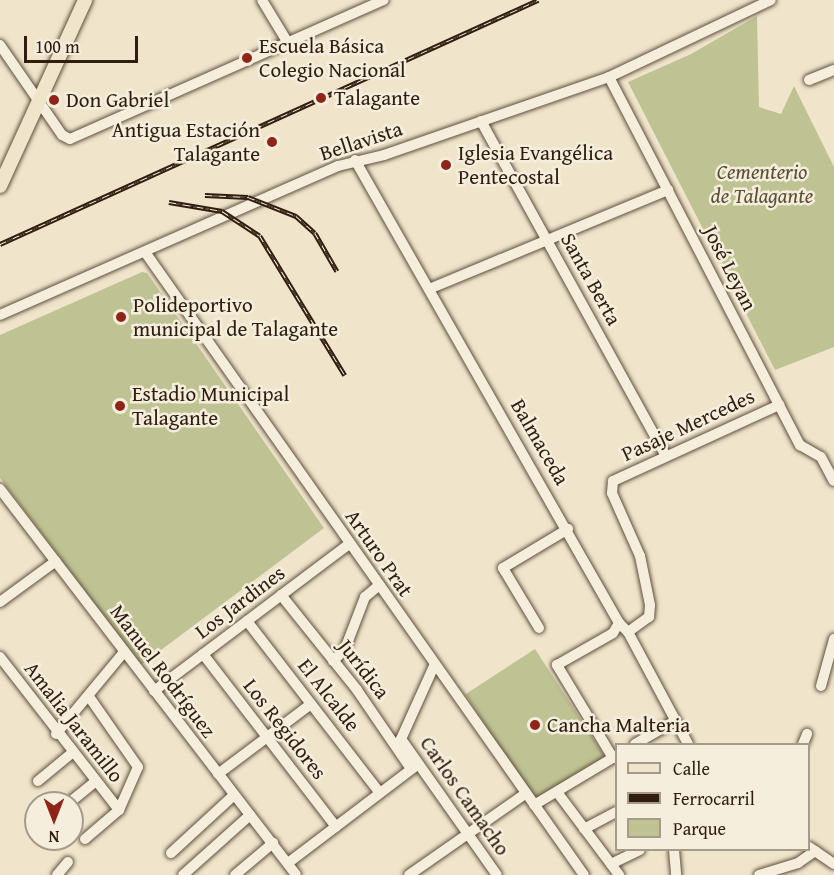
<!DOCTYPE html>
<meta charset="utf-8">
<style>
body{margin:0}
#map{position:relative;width:834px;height:875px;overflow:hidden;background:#f0e5cb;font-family:"Gentium Book Plus",serif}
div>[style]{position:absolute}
.green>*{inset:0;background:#bfc393;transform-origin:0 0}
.roads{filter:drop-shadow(0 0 2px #604f3e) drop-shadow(0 0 2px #604f3e)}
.minor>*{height:10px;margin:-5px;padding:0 5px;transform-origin:5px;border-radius:5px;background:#f5eedd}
.major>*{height:14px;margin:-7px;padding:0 7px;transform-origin:7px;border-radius:7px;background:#f0e5cb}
.rail>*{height:4.5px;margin-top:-2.25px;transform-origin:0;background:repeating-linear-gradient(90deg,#f5eedd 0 7px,#301d0f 0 14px);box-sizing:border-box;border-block:2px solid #301d0f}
.dots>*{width:16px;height:16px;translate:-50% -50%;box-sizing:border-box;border:3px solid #f5eedd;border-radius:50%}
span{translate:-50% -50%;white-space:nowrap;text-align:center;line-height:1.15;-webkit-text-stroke:5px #f5eedd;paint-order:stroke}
.poi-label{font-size:21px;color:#301d0f}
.left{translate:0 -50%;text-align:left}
.right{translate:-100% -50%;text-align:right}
.street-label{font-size:21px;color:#301d0f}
.park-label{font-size:21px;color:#5b4f37;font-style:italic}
.legend{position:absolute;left:615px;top:743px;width:195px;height:108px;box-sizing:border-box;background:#f5eedd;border:2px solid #a69a8b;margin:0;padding:8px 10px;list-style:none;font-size:18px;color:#301d0f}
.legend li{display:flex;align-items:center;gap:12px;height:30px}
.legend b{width:30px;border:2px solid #a69a8b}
.north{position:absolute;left:24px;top:791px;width:60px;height:60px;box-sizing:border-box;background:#f5eedd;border:2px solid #a69a8b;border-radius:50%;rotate:180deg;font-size:16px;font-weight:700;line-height:24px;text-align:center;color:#301d0f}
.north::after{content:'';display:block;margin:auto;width:21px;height:27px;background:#8f2418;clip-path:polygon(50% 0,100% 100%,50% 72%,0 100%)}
.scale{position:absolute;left:24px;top:36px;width:114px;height:27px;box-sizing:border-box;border:3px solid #301d0f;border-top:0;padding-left:8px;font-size:18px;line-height:21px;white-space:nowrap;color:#301d0f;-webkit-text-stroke:4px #f5eedd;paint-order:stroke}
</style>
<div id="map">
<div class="green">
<i style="clip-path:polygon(757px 16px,759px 107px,781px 114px,794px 86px,834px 167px,834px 347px,775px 370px,628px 82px,691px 54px)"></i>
<i style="clip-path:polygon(142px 272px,147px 273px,324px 528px,141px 665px,0 478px,0 335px)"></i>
<i style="left:535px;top:649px;width:129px;height:83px;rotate:57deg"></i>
</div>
<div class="roads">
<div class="minor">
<i style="left:262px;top:0;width:50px;rotate:58.8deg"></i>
<i style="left:0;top:45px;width:109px;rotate:55.4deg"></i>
<i style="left:62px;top:135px;width:9px;rotate:27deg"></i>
<i style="left:70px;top:139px;width:343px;rotate:-23.9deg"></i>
<i style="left:609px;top:77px;width:415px;rotate:62.6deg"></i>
<i style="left:800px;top:445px;width:24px;rotate:30deg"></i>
<i style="left:821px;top:457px;width:27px;rotate:62deg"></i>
<i style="left:809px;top:80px;width:27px;rotate:-22deg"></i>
<i style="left:481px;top:121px;width:383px;rotate:61.1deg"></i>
<i style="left:355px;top:160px;width:533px;rotate:60.31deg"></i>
<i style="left:619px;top:623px;width:13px;rotate:45deg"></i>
<i style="left:628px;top:632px;width:127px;rotate:61.8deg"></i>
<i style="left:145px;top:252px;width:762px;rotate:54.83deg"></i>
<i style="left:429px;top:289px;width:259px;rotate:-22.5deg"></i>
<i style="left:0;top:315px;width:369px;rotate:-23.8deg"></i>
<i style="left:338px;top:166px;width:47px;rotate:-13.4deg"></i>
<i style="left:384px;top:155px;width:238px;rotate:-19.1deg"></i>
<i style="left:609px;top:77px;width:179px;rotate:-25.4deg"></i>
<i style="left:0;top:489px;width:486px;rotate:52.5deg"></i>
<i style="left:281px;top:595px;width:122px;rotate:51.3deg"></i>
<i style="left:357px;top:690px;width:96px;rotate:55.6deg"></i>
<i style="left:0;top:602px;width:69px;rotate:-36.2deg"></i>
<i style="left:247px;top:621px;width:217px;rotate:52.3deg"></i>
<i style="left:539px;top:628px;width:70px;rotate:-121deg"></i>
<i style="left:503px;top:568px;width:76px;rotate:-31deg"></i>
<i style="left:628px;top:632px;width:26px;rotate:-36deg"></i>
<i style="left:649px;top:617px;width:12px;rotate:-85deg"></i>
<i style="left:650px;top:605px;width:50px;rotate:-101.5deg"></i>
<i style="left:640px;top:556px;width:69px;rotate:-114deg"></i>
<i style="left:612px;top:493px;width:12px;rotate:-85deg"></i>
<i style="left:613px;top:481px;width:183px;rotate:-24.6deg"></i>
<i style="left:203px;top:654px;width:218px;rotate:52.4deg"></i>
<i style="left:0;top:657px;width:194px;rotate:52.1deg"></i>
<i style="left:333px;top:661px;width:17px;rotate:-45deg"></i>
<i style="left:345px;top:649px;width:56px;rotate:-69deg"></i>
<i style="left:365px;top:597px;width:17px;rotate:-40deg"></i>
<i style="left:434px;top:666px;width:80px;rotate:114.3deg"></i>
<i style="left:401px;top:739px;width:166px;rotate:54.8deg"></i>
<i style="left:821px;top:686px;width:49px;rotate:-74.5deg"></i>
<i style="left:154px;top:691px;width:244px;rotate:-37deg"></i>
<i style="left:56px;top:734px;width:107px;rotate:-50.3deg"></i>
<i style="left:635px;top:744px;width:46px;rotate:-29.9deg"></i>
<i style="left:803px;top:744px;width:11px;rotate:-68deg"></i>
<i style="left:613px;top:758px;width:109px;rotate:-121.1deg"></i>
<i style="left:557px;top:665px;width:64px;rotate:-29.7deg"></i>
<i style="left:613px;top:633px;width:12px;rotate:-59deg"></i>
<i style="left:218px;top:774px;width:116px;rotate:-37deg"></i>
<i style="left:38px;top:781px;width:44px;rotate:-39.5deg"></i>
<i style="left:557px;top:792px;width:104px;rotate:53.2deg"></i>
<i style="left:69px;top:803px;width:33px;rotate:-39deg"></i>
<i style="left:534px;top:805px;width:96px;rotate:-30.9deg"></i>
<i style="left:584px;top:829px;width:36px;rotate:-28deg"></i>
<i style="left:85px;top:839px;width:45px;rotate:-40.5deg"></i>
<i style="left:119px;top:810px;width:47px;rotate:-66.2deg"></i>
<i style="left:138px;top:767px;width:84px;rotate:-124.8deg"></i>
<i style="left:809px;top:847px;width:30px;rotate:34deg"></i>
<i style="left:674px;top:850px;width:25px;rotate:85deg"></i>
<i style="left:171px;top:853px;width:86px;rotate:-42.6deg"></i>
<i style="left:288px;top:863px;width:162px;rotate:-37.2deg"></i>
<i style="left:611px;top:864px;width:32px;rotate:-26deg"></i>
<i style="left:57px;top:875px;width:17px;rotate:-50deg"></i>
<i style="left:183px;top:875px;width:90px;rotate:-41.8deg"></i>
<i style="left:235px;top:875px;width:50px;rotate:-40.1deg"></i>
<i style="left:409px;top:875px;width:141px;rotate:-34.9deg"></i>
<i style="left:759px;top:875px;width:41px;rotate:-17.1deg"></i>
<i style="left:798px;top:863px;width:21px;rotate:-35deg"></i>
</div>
<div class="major">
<i style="left:0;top:186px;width:205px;rotate:-65.4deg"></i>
</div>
</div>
<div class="rail">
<i style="left:205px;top:195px;width:43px;rotate:2.7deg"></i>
<i style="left:248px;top:197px;width:52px;rotate:21.6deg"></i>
<i style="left:296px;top:216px;width:25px;rotate:42deg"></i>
<i style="left:315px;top:233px;width:44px;rotate:59.9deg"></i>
<i style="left:169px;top:202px;width:54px;rotate:9.6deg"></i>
<i style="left:222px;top:211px;width:45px;rotate:33.3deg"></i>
<i style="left:260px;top:236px;width:163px;rotate:58.6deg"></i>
<i style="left:0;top:244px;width:591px;rotate:-24.4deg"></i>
</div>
<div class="dots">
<i style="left:247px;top:58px;background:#8f2418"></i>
<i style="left:321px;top:98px;background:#8f2418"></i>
<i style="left:54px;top:100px;background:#8f2418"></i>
<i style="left:272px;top:142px;background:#8f2418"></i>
<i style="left:446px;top:165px;background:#8f2418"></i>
<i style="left:121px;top:317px;background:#8f2418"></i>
<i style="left:120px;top:406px;background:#8f2418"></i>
<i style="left:535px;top:725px;background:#8f2418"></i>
</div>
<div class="poi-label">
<span class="left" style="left:259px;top:58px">Escuela Básica<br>Colegio Nacional</span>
<span class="left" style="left:334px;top:98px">Talagante</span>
<span class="left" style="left:66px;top:100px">Don Gabriel</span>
<span class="right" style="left:260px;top:142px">Antigua Estación<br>Talagante</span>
<span class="left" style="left:458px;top:165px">Iglesia Evangélica<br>Pentecostal</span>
<span class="left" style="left:133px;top:317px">Polideportivo<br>municipal de Talagante</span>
<span class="left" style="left:132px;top:406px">Estadio Municipal<br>Talagante</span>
<span class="left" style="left:547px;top:725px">Cancha Malteria</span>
</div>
<div class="street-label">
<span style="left:361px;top:141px;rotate:-18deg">Bellavista</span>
<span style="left:730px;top:268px;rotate:63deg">José Leyan</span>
<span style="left:591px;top:279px;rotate:61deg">Santa Berta</span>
<span style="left:688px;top:425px;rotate:-25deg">Pasaje Mercedes</span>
<span style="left:540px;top:442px;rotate:60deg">Balmaceda</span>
<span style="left:379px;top:553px;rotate:55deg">Arturo Prat</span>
<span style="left:240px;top:602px;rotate:-37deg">Los Jardines</span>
<span style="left:364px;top:669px;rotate:52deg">Jurídica</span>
<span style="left:163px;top:671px;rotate:53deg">Manuel Rodríguez</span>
<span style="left:329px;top:695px;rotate:52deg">El Alcalde</span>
<span style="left:74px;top:722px;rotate:52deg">Amalia Jaramillo</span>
<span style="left:285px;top:729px;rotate:52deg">Los Regidores</span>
<span style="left:465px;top:796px;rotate:55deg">Carlos Camacho</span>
</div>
<div class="park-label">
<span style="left:762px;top:184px">Cementerio<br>de Talagante</span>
</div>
<ul class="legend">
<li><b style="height:8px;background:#f0e5cb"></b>Calle</li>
<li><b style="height:8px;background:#301d0f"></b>Ferrocarril</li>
<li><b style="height:16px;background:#bfc393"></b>Parque</li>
</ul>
<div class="north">N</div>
<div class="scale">100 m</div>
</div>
